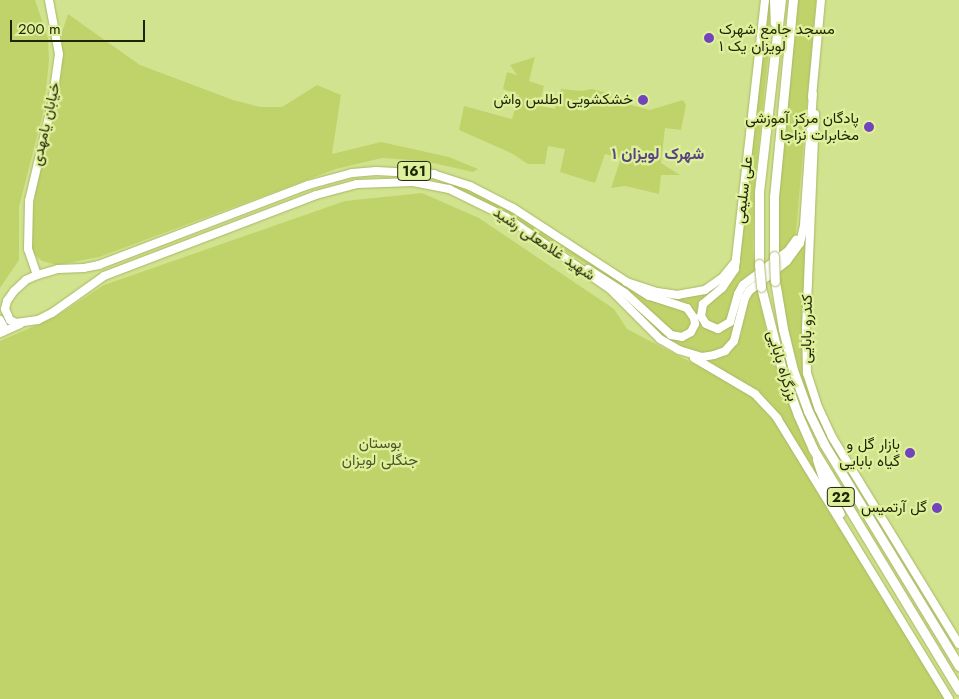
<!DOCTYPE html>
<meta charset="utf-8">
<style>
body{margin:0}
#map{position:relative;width:959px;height:699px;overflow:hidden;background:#d2e38f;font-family:Jost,Vazirmatn,sans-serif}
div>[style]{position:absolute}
.green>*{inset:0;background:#c0d36a}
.roads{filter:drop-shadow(0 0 1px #a8b765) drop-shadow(0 0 1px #a8b765)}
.major>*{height:8px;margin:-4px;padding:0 4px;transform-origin:4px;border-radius:4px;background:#fff}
.highway>*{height:9px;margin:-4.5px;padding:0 4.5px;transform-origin:4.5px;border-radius:4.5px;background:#fff}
.bridges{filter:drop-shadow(0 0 1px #a8b765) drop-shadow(0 0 1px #a8b765)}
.highway-bridge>*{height:9px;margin:-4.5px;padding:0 4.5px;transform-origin:4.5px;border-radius:4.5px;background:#fff}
.dots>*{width:14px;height:14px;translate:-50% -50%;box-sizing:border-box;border:2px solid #dff09c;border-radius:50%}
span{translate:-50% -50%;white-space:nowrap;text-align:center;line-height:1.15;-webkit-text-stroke:4.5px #dff09c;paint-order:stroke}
.shield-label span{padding:1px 4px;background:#dff09c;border:1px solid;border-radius:4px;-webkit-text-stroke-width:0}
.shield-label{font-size:14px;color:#1f2402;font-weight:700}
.poi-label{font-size:15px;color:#1f2402}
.left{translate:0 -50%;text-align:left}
.right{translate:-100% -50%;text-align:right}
.street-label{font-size:15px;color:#1f2402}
.park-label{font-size:15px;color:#4e5628}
.neighbourhood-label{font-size:16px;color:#594481;font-weight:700}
.scale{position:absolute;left:10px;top:20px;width:135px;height:22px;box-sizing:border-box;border:2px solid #1f2402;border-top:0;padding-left:6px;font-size:15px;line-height:18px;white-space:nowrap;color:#1f2402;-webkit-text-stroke:4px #dff09c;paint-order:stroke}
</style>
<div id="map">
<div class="green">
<i style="clip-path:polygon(0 0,35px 0,48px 38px,49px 61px,44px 109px,19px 207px,19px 260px,0 288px)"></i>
<i style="clip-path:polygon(768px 0,771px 0,768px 58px,755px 181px,753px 249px,755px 272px,749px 276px,732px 316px,720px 327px,705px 320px,704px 308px,731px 279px)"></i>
<i style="clip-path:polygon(797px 0,816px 0,796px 232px,795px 237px,779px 257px,775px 246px,777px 197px)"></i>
<i style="clip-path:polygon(68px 14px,140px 65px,233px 100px,260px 107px,282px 107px,317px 85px,341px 95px,332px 154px,381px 142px,449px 157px,478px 169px,473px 172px,424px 161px,382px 158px,336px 169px,99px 257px,57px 265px,42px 261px,33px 253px,31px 236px,37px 176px,62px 71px,62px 32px)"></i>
<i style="clip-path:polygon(535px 57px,529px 81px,544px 86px,539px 105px,555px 109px,561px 89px,582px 91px,592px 89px,607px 93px,623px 103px,650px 110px,683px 100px,686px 105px,681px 130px,665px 128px,661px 163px,680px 175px,661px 175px,659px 194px,625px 186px,611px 188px,621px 158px,605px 154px,595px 183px,560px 172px,565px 149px,548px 146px,545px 164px,528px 164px,511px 153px,459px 130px,464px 106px,512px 119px,519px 95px,503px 89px,507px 72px,517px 75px,510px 65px)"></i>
<i style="clip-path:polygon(449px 181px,498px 203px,567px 247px,683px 307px,693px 321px,688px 332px,674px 335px,618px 284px,492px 205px,448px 186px)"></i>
<i style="clip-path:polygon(422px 193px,479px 218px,614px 309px,627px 329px,750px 393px,774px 419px,945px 699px,0 699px,0 341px,55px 317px,104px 285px,345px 201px)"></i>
<i style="clip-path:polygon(808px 233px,803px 356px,812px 399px,831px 448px,812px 410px,801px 380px,786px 319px,778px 271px)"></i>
<i style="clip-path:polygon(729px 274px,699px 315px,723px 330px,734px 321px,740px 293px,756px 276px,757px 281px,752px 284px,736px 333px,727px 346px,712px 354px,694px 354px,670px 342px,616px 290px,668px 336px,685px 338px,695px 315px,650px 295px,687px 297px)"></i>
<i style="clip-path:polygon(757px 285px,769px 344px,784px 391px,812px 459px,841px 517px,770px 406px,704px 361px,737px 342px,741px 334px,747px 300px)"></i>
</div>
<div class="roads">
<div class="major">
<i style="left:765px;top:0;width:271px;rotate:96.4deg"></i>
<i style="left:735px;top:269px;width:23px;rotate:124deg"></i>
<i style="left:722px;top:288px;width:25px;rotate:140deg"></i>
<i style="left:703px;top:304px;width:12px;rotate:99deg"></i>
<i style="left:701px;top:316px;width:9px;rotate:58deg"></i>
<i style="left:706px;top:324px;width:13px;rotate:23deg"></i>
<i style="left:718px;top:329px;width:14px;rotate:-30deg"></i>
<i style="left:730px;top:322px;width:29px;rotate:-74deg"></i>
<i style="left:738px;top:294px;width:10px;rotate:-61deg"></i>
<i style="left:743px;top:285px;width:56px;rotate:-37.1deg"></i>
<i style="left:788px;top:251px;width:14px;rotate:-54deg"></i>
<i style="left:774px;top:0;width:23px;rotate:88deg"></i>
<i style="left:812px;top:97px;width:97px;rotate:-84.7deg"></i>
<i style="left:815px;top:114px;width:213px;rotate:92.4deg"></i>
<i style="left:806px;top:327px;width:46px;rotate:88.8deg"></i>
<i style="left:807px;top:373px;width:38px;rotate:72deg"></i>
<i style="left:819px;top:409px;width:31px;rotate:65deg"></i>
<i style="left:832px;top:437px;width:243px;rotate:58.5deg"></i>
<i style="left:736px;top:261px;width:22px;rotate:129deg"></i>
<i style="left:722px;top:278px;width:21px;rotate:145deg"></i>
<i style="left:705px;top:290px;width:27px;rotate:170deg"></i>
<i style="left:678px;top:295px;width:21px;rotate:-172deg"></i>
<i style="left:657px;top:292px;width:32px;rotate:-162deg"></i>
<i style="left:627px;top:282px;width:136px;rotate:-147deg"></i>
<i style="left:513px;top:208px;width:48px;rotate:-152.9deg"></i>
<i style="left:470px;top:186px;width:38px;rotate:-162deg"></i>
<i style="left:434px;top:174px;width:58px;rotate:-177deg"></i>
<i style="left:376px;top:171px;width:24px;rotate:175deg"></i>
<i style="left:352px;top:173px;width:46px;rotate:164.7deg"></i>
<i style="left:308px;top:185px;width:224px;rotate:159.1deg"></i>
<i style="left:99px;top:265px;width:15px;rotate:169deg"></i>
<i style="left:84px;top:268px;width:26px;rotate:178deg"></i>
<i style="left:58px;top:269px;width:22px;rotate:164deg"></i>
<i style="left:37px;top:275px;width:12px;rotate:156deg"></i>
<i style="left:26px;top:280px;width:16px;rotate:137deg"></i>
<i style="left:14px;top:291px;width:12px;rotate:125deg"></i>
<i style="left:7px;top:301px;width:8px;rotate:104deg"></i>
<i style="left:5px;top:309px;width:12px;rotate:66deg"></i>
<i style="left:10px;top:320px;width:7px;rotate:27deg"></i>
<i style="left:16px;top:323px;width:22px;rotate:-8deg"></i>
<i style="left:38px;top:320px;width:16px;rotate:-27deg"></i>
<i style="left:52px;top:313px;width:64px;rotate:-35.4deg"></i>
<i style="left:104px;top:276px;width:227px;rotate:-20.9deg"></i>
<i style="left:316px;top:195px;width:42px;rotate:-15deg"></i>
<i style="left:357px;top:184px;width:56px;rotate:-2deg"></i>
<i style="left:413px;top:182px;width:37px;rotate:11deg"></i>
<i style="left:449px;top:189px;width:64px;rotate:26.2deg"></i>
<i style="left:506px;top:217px;width:126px;rotate:34.7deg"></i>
<i style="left:610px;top:289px;width:71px;rotate:45deg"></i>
<i style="left:660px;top:339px;width:22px;rotate:30deg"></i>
<i style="left:679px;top:350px;width:24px;rotate:17deg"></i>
<i style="left:702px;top:357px;width:12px;rotate:-9deg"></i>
<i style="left:714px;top:355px;width:12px;rotate:-20deg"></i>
<i style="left:725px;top:351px;width:13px;rotate:-48deg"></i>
<i style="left:734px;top:341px;width:44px;rotate:-75.7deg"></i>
<i style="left:745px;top:298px;width:8px;rotate:-60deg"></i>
<i style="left:749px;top:291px;width:48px;rotate:-38.3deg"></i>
<i style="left:787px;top:261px;width:22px;rotate:-54deg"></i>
<i style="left:800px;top:243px;width:18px;rotate:-77deg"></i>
<i style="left:804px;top:225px;width:131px;rotate:-86.1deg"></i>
<i style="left:588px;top:269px;width:44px;rotate:33deg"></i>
<i style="left:625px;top:293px;width:62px;rotate:42.4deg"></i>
<i style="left:671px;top:335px;width:11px;rotate:10deg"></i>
<i style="left:682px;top:337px;width:10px;rotate:-29deg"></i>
<i style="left:691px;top:332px;width:9px;rotate:-63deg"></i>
<i style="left:695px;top:324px;width:6px;rotate:-99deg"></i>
<i style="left:694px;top:318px;width:12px;rotate:-125deg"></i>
<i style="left:687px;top:308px;width:40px;rotate:-162deg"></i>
<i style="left:649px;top:296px;width:22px;rotate:-148deg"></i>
<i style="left:37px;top:275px;width:28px;rotate:-109deg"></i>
<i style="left:28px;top:249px;width:48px;rotate:-88.8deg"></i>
<i style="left:29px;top:201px;width:100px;rotate:-76.7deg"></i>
<i style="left:52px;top:104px;width:50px;rotate:-82deg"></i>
<i style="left:59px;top:54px;width:55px;rotate:-100.5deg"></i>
<i style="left:0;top:320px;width:7px;rotate:63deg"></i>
<i style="left:3px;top:326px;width:6px;rotate:99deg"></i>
<i style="left:0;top:333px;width:22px;rotate:-24deg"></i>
<i style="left:694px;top:358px;width:71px;rotate:30.5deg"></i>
<i style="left:755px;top:394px;width:33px;rotate:47deg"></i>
<i style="left:777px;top:418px;width:329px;rotate:58.5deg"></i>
<i style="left:817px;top:460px;width:22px;rotate:72deg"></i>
<i style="left:824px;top:481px;width:37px;rotate:63deg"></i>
</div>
<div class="highway">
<i style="left:774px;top:256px;width:59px;rotate:-90deg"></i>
<i style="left:774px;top:197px;width:198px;rotate:-84.5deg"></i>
<i style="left:759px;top:264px;width:72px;rotate:-90deg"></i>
<i style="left:759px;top:192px;width:193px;rotate:-83.5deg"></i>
<i style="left:775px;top:281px;width:49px;rotate:80.5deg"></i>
<i style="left:783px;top:329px;width:42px;rotate:76.3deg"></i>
<i style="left:793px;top:370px;width:44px;rotate:69.9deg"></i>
<i style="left:808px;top:411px;width:37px;rotate:64deg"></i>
<i style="left:824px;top:444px;width:260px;rotate:58.7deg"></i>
<i style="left:761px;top:287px;width:90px;rotate:75.8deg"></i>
<i style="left:783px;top:374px;width:44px;rotate:69.9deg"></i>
<i style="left:798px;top:415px;width:37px;rotate:66deg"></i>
<i style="left:813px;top:449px;width:282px;rotate:58.8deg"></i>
</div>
</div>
<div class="bridges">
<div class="highway-bridge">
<i style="left:774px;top:256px;width:25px;rotate:88deg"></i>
<i style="left:759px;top:264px;width:23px;rotate:85deg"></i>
</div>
</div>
<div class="dots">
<i style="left:709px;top:38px;background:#7343bb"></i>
<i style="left:643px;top:100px;background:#7343bb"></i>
<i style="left:869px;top:127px;background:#7343bb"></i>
<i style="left:910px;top:453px;background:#7343bb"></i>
<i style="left:937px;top:508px;background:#7343bb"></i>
</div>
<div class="shield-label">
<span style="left:414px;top:171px">161</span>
<span style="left:841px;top:497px">22</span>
</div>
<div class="poi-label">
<span class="left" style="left:719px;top:38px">مسجد جامع شهرک<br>لویزان یک ۱</span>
<span class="right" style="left:633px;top:100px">خشکشویی اطلس واش</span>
<span class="right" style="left:859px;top:127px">پادگان مرکز آموزشی<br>مخابرات نزاجا</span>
<span class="right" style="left:900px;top:453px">بازار گل و<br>گیاه بابایی</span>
<span class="right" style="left:927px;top:508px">گل آرتمیس</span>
</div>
<div class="street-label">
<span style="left:46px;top:124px;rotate:-77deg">خیابان یامهدی</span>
<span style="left:744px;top:190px;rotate:-83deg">علی سلیمی</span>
<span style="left:544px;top:244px;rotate:34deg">شهید غلامعلی رشید</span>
<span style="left:807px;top:329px;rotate:-89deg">کندرو بابایی</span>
<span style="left:782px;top:366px;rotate:73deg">بزرگراه بابایی</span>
</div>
<div class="park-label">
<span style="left:380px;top:452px">بوستان<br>جنگلی لویزان</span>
</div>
<div class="neighbourhood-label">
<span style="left:658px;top:154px">شهرک لویزان ۱</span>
</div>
<div class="scale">200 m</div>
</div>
